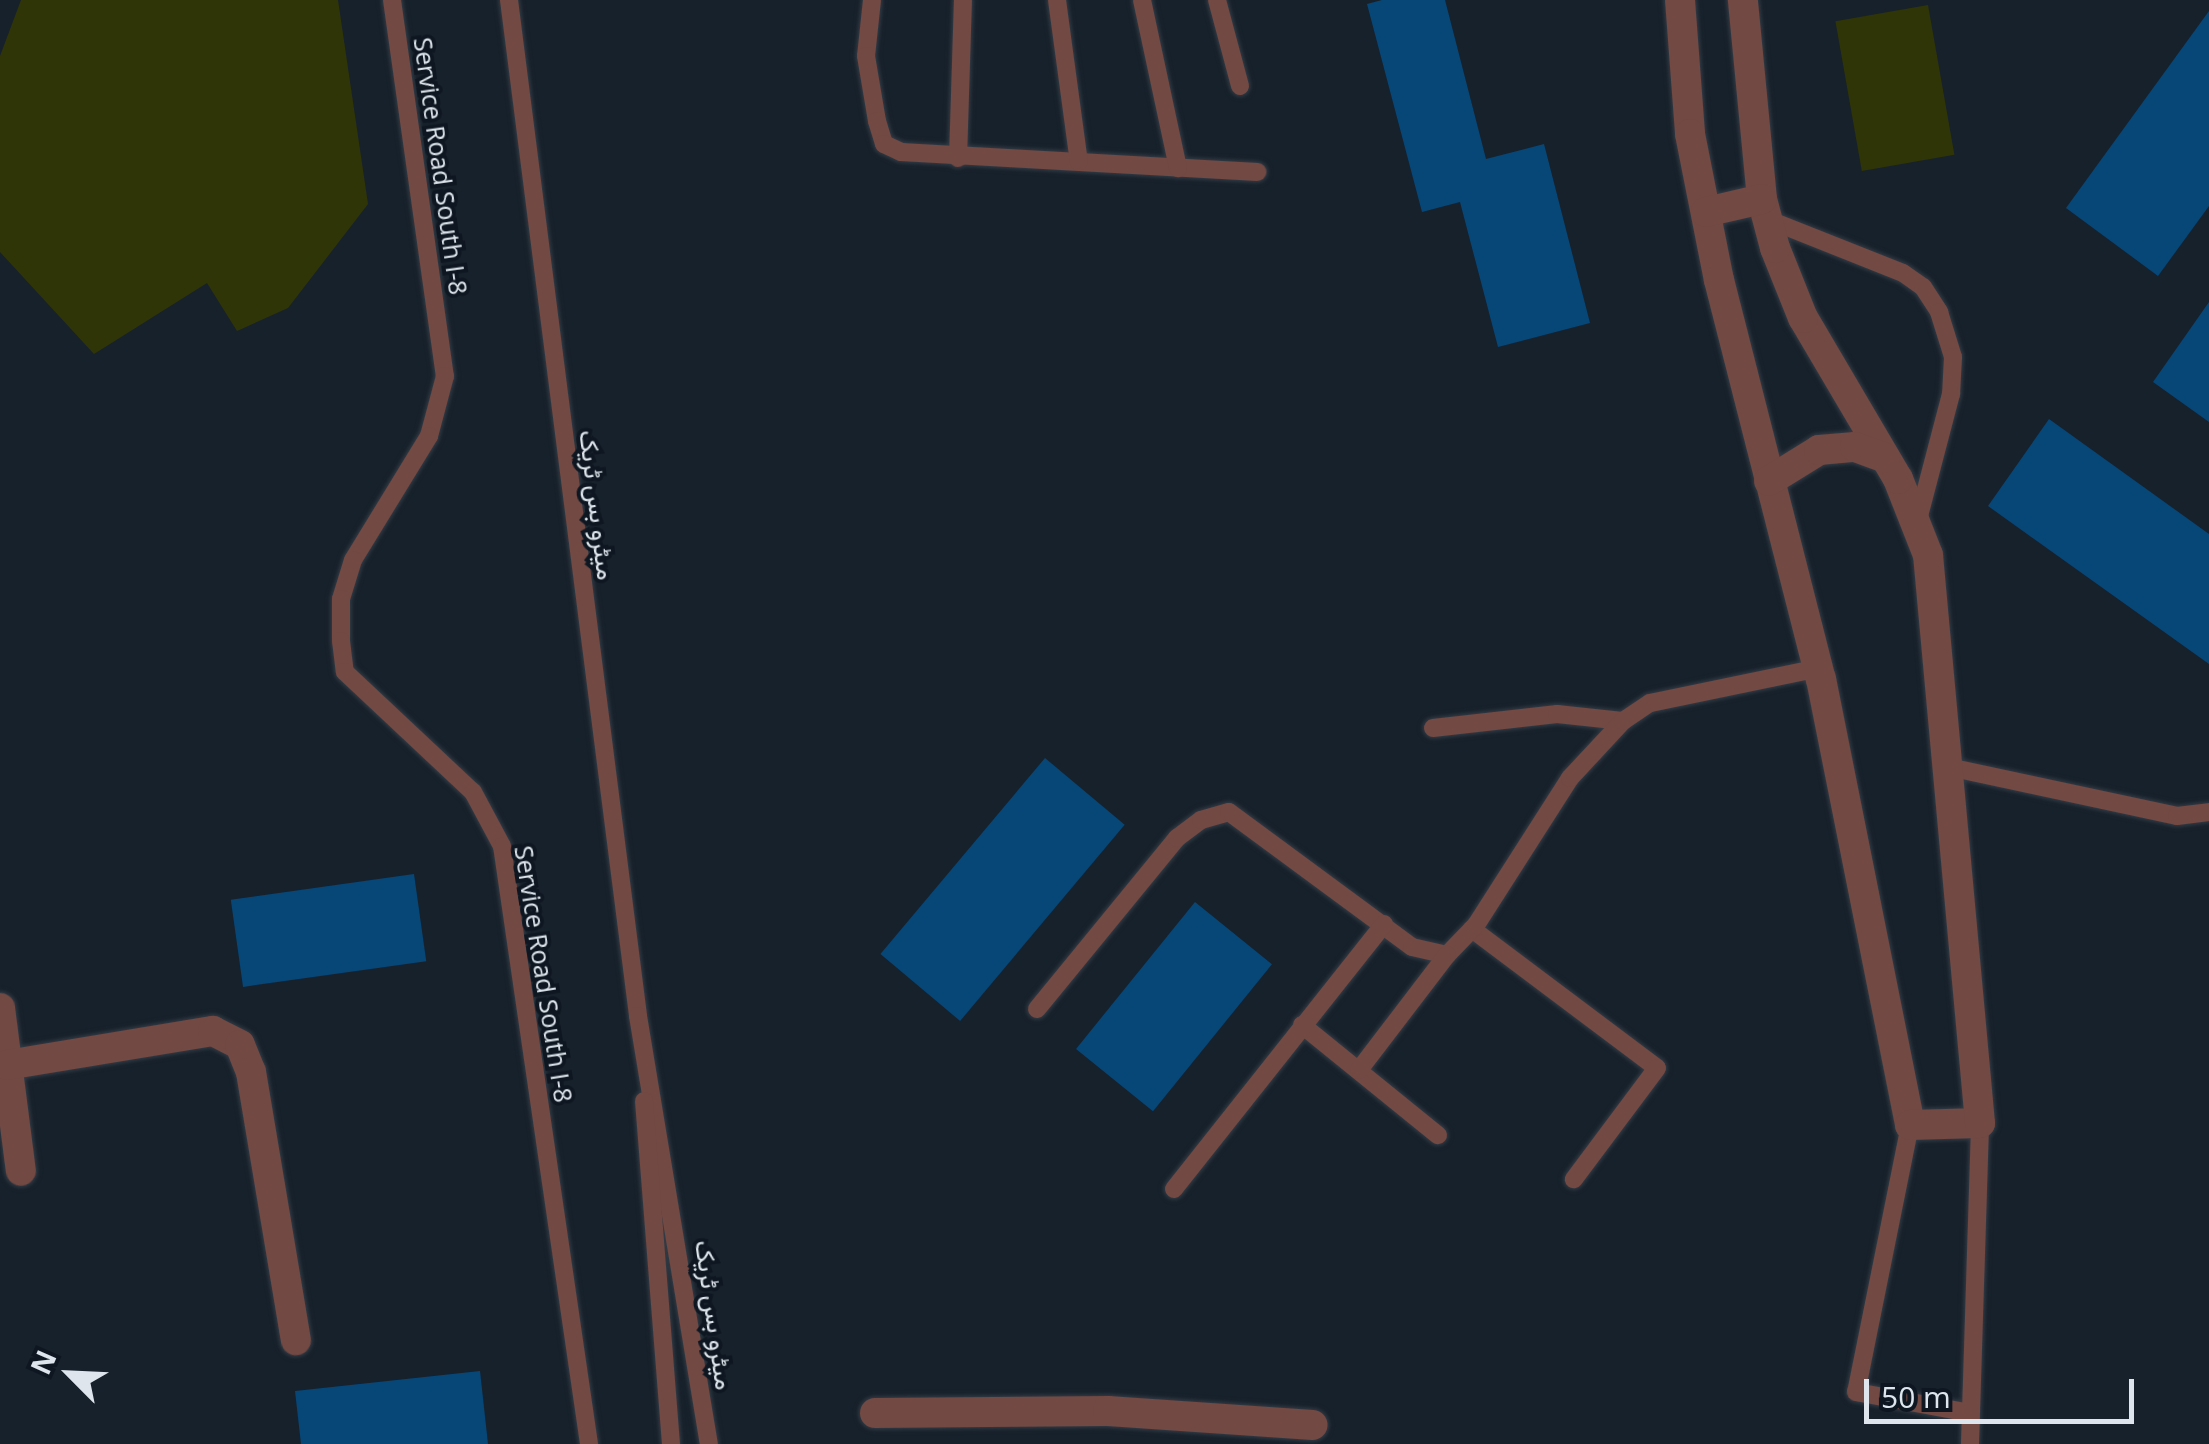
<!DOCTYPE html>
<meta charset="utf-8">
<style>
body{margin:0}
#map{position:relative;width:2209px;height:1444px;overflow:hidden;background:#17212b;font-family:"Open Sans",Vazirmatn,sans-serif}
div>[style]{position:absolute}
.green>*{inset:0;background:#303507;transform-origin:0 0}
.building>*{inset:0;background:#064778;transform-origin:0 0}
.roads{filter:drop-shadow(0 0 2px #333c46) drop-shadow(0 0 2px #333c46)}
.service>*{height:18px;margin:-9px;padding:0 9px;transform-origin:9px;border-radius:9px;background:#724943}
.minor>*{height:30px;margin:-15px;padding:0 15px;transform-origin:15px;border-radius:15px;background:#724943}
span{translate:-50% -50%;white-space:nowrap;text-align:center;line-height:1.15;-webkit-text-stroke:8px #0e1721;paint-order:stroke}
.street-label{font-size:25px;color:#dee5ec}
.north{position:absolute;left:20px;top:1324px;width:100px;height:100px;-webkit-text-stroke:8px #0e1721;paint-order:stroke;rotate:294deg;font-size:28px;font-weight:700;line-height:40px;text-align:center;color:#dee5ec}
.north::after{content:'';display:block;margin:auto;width:35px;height:45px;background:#dee5ec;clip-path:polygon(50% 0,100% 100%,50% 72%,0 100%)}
.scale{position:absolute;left:1864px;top:1379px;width:270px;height:45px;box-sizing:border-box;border:5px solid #dee5ec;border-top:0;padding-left:12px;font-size:30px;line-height:35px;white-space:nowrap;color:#dee5ec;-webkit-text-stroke:8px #0e1721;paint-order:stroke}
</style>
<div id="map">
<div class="green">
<i style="clip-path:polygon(21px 0,338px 0,368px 204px,288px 308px,237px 331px,207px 283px,94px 354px,0 252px,0 56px)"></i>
<i style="left:1928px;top:5px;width:152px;height:94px;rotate:80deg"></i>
</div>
<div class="building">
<i style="clip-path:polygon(1382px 0,1445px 0,1486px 159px,1544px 144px,1590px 323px,1498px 347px,1460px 202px,1422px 212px,1367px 4px)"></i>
<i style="clip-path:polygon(2209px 11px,2209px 206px,2158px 276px,2066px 208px)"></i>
<i style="clip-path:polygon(2209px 302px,2209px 422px,2153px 382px)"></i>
<i style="clip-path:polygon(2049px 419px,2209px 534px,2209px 664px,1988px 506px)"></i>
<i style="left:1045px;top:758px;width:104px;height:256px;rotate:40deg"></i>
<i style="left:414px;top:874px;width:88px;height:185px;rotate:82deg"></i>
<i style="left:1195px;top:902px;width:99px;height:189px;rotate:39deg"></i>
<i style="clip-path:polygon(480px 1371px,488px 1444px,301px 1444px,295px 1391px)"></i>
</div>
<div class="roads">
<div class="service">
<i style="left:392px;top:0;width:380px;rotate:82deg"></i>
<i style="left:445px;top:376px;width:62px;rotate:104.9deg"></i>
<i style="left:429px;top:436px;width:145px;rotate:121.5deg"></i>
<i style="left:353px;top:560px;width:41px;rotate:107.1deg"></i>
<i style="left:341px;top:599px;width:42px;rotate:90deg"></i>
<i style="left:341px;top:641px;width:31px;rotate:83deg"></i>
<i style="left:345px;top:672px;width:175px;rotate:43.2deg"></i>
<i style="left:473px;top:792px;width:61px;rotate:61.8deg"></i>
<i style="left:502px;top:846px;width:604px;rotate:81.72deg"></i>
<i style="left:509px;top:0;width:1024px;rotate:82.76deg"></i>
<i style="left:638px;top:1016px;width:434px;rotate:80.6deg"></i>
<i style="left:872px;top:0;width:56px;rotate:96.1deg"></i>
<i style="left:866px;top:56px;width:66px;rotate:80.4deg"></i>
<i style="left:877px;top:121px;width:24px;rotate:73deg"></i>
<i style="left:884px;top:144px;width:19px;rotate:25deg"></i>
<i style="left:901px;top:152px;width:357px;rotate:3.2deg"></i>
<i style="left:1057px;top:0;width:163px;rotate:82.3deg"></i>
<i style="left:1142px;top:0;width:172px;rotate:77.9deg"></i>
<i style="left:1217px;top:0;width:89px;rotate:75deg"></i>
<i style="left:958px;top:158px;width:158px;rotate:-88.2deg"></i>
<i style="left:1767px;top:219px;width:146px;rotate:21.7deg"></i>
<i style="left:1903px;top:273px;width:24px;rotate:35deg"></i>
<i style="left:1923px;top:287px;width:30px;rotate:57deg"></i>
<i style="left:1939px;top:312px;width:47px;rotate:72.7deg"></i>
<i style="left:1953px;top:357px;width:37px;rotate:93deg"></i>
<i style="left:1951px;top:394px;width:130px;rotate:104.7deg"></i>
<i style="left:1433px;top:728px;width:125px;rotate:-6.4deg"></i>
<i style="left:1557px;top:714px;width:66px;rotate:6.1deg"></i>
<i style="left:1944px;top:766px;width:238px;rotate:12.1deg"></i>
<i style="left:2177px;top:816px;width:32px;rotate:-7deg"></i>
<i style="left:1472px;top:929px;width:231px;rotate:36.9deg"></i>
<i style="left:1657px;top:1068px;width:139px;rotate:126.8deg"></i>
<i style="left:1037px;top:1009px;width:221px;rotate:-50.7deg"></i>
<i style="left:1177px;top:838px;width:30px;rotate:-37deg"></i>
<i style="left:1201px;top:820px;width:29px;rotate:-16deg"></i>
<i style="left:1229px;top:812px;width:227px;rotate:36.4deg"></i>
<i style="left:1412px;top:947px;width:36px;rotate:13deg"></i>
<i style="left:1447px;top:955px;width:42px;rotate:-46deg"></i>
<i style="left:1476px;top:925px;width:174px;rotate:-57.4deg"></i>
<i style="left:1570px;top:778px;width:78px;rotate:-47.1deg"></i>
<i style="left:1623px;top:721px;width:32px;rotate:-34deg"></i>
<i style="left:1650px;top:703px;width:173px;rotate:-11.7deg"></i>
<i style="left:1302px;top:1025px;width:175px;rotate:39deg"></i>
<i style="left:1359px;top:1070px;width:145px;rotate:-52.6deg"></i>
<i style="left:644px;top:1101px;width:344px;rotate:85.5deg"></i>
<i style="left:1910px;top:1125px;width:272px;rotate:101.4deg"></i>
<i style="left:1856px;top:1392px;width:116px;rotate:10.4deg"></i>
<i style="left:1174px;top:1189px;width:338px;rotate:-51.6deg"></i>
<i style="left:1970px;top:1444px;width:321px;rotate:-88.2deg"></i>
</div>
<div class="minor">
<i style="left:1680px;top:0;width:134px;rotate:85.7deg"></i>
<i style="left:1690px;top:134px;width:149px;rotate:78.8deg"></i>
<i style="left:1719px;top:280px;width:412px;rotate:75.7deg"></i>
<i style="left:1821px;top:679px;width:455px;rotate:78.7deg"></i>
<i style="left:1910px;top:1125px;width:70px;rotate:-1.6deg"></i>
<i style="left:1980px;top:1123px;width:570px;rotate:-95.23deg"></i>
<i style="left:1928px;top:555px;width:82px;rotate:-111.5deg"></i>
<i style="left:1898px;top:479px;width:187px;rotate:-120.5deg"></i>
<i style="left:1803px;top:318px;width:75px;rotate:-111.8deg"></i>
<i style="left:1775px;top:248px;width:51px;rotate:-104.9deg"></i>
<i style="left:1762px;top:199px;width:200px;rotate:-95.5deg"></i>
<i style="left:1706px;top:212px;width:57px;rotate:-13.1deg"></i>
<i style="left:1769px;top:481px;width:59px;rotate:-31.8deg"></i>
<i style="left:1819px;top:450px;width:36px;rotate:-5deg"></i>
<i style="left:1855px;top:447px;width:32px;rotate:20deg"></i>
<i style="left:0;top:1008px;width:164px;rotate:82.7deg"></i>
<i style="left:7px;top:1065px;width:209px;rotate:-9.4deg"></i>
<i style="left:213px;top:1031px;width:30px;rotate:27deg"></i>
<i style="left:240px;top:1045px;width:29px;rotate:68deg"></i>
<i style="left:251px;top:1072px;width:272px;rotate:80.5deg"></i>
<i style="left:875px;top:1413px;width:233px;rotate:-0.5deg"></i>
<i style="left:1108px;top:1411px;width:205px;rotate:3.9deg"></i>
</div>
</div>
<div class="street-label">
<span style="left:441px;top:166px;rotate:82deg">Service Road South I-8</span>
<span style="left:598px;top:505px;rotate:83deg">میٹرو بس ٹریک</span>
<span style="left:544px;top:974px;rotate:81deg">Service Road South I-8</span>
<span style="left:715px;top:1315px;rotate:82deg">میٹرو بس ٹریک</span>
</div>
<div class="north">N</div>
<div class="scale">50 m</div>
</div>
